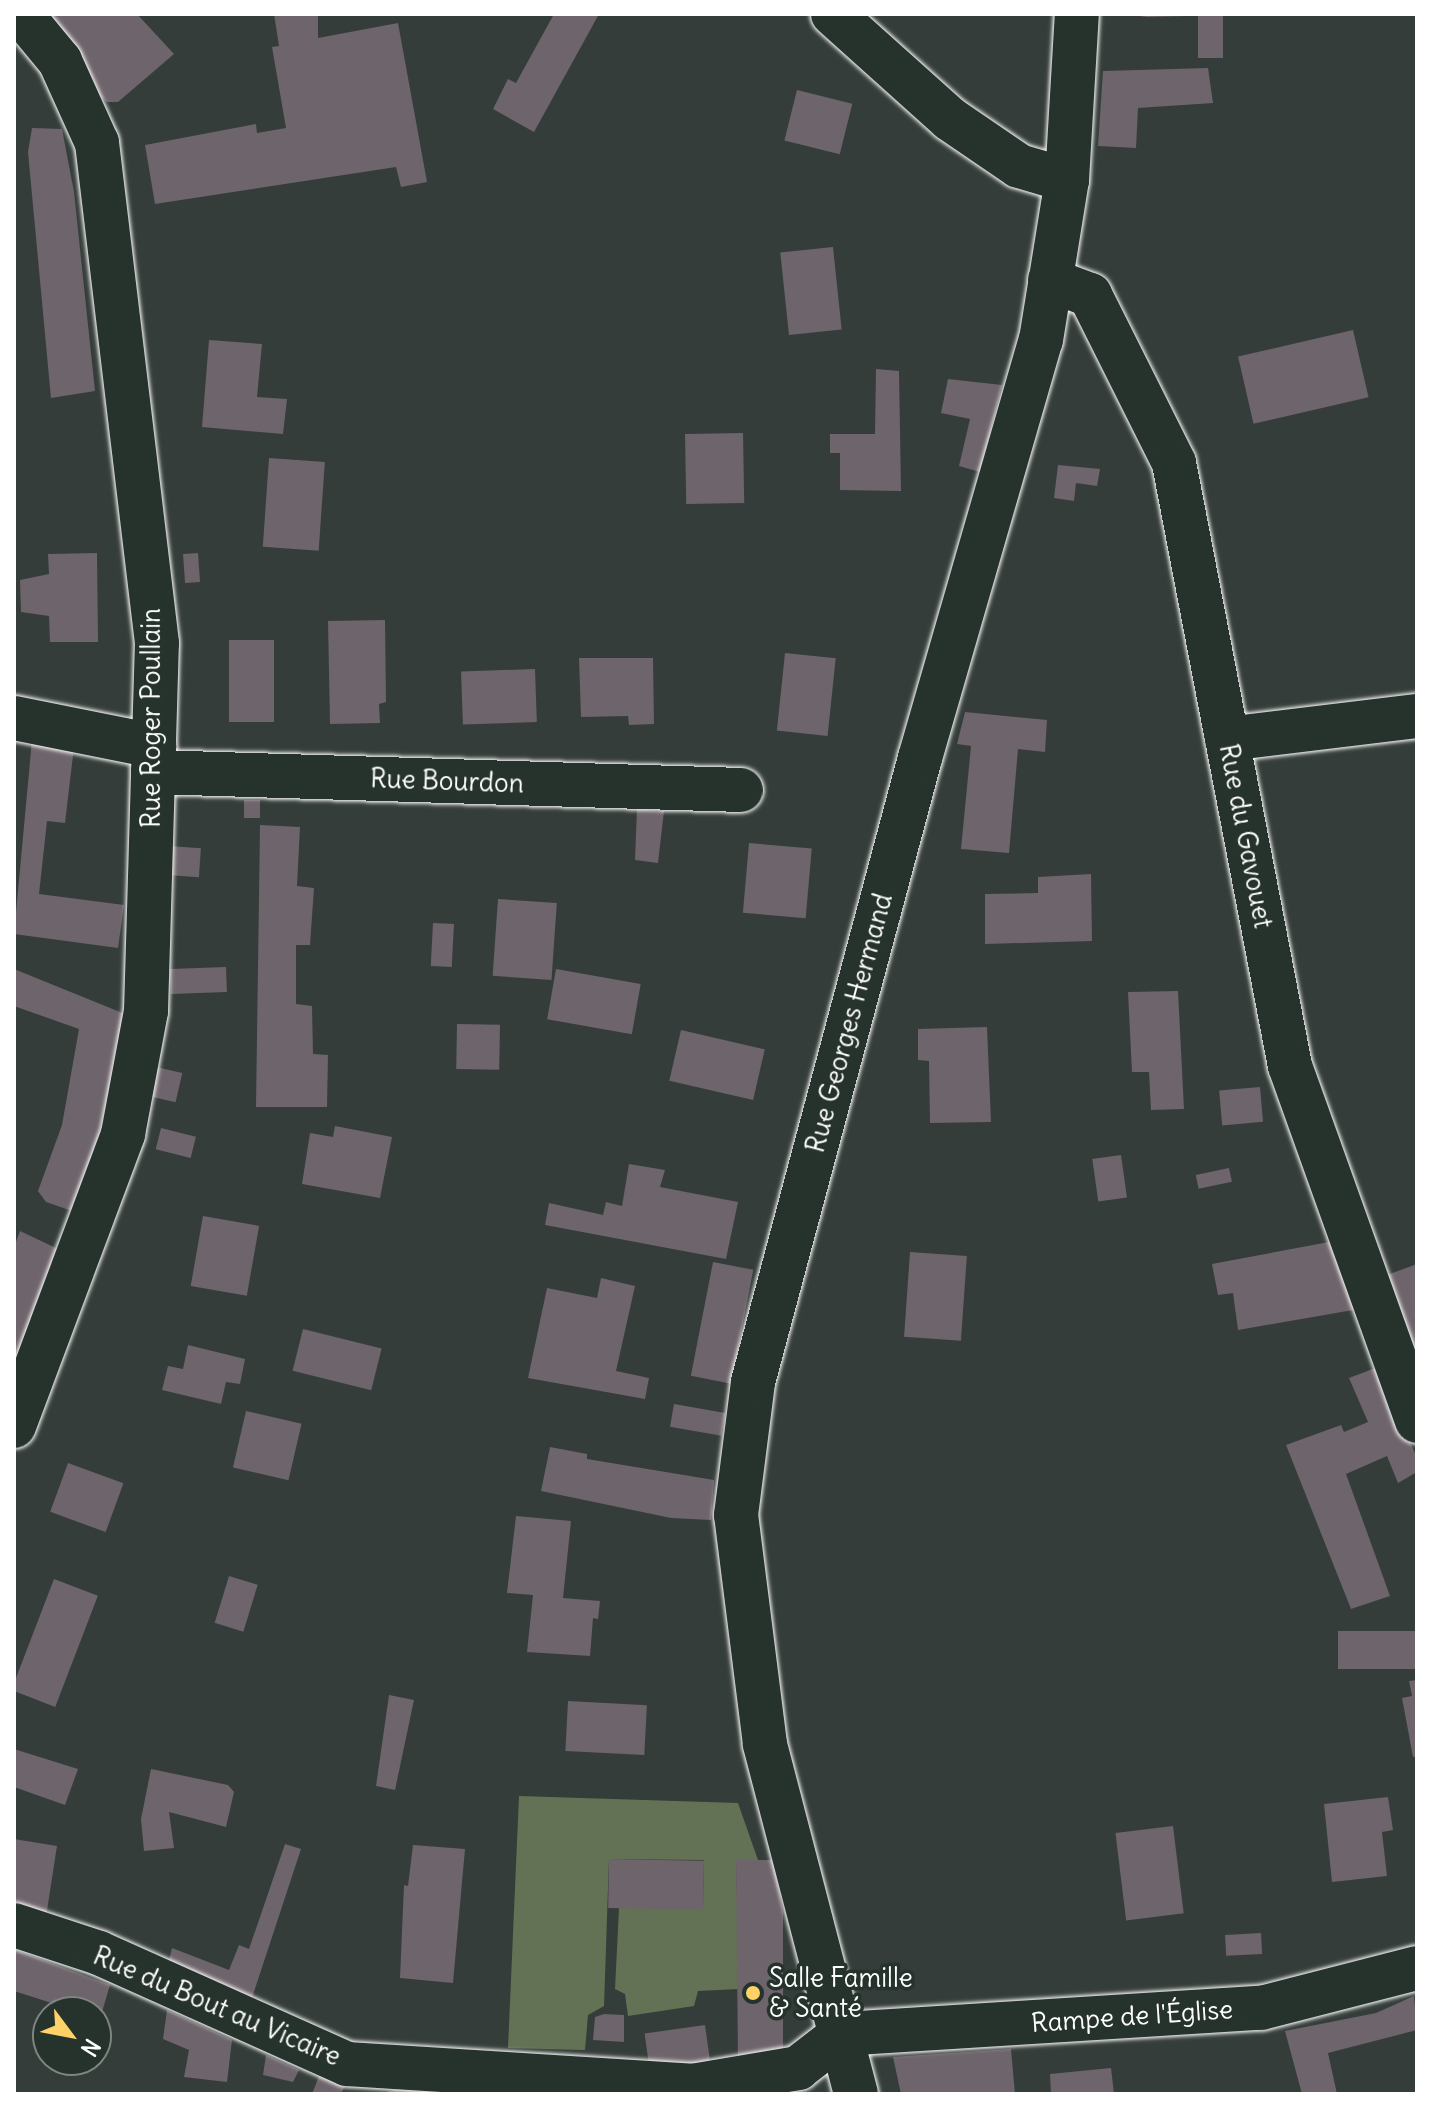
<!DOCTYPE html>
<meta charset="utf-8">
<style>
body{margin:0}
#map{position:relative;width:1431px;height:2108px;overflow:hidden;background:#343d39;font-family:Delius,sans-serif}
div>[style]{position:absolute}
.green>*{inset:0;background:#637254}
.building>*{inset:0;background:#6e646b;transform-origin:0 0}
.roads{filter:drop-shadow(0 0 2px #fff) drop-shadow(0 0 2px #fff)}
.minor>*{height:44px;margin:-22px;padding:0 22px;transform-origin:22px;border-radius:22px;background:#26332d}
.tertiary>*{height:44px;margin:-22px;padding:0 22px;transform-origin:22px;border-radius:22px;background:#26332d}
.dots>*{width:22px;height:22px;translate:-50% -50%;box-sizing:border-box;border:4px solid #26332d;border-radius:50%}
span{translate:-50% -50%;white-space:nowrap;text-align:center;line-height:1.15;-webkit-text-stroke:7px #26332d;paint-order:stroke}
.street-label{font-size:26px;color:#fff}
.poi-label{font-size:26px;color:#fff}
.left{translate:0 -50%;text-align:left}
.frame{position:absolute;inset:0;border:16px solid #fff;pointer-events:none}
.north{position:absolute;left:32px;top:1996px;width:80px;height:80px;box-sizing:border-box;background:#26332d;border:2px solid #7d8581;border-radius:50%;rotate:122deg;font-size:22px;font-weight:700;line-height:32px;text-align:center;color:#fff}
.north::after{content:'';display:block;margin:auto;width:28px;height:36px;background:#ffd166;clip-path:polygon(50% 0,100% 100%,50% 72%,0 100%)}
</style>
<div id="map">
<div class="green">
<i style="clip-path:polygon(519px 1796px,738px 1803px,758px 1860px,736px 1861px,739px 1989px,698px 1991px,694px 2006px,628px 2016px,625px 1994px,615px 1989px,619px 1908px,703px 1908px,704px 1860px,609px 1859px,604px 2006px,588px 2015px,585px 2050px,508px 2048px)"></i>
</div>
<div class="building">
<i style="clip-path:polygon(50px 14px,137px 14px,174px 54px,118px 102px,107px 102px,95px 92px)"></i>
<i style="clip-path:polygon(274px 14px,318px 14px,318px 38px,398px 23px,427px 182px,401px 187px,396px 167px,155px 204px,145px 145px,256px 124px,257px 133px,286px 128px,272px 47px,279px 46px)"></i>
<i style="clip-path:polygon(554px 14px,599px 14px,534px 132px,493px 109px,508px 79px,516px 83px)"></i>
<i style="clip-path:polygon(1124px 14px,1187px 14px,1187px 16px,1147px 17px)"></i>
<i style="left:1198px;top:14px;width:25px;height:44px"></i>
<i style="clip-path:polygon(1208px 68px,1213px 103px,1138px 108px,1136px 148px,1098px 146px,1103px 71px)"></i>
<i style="left:797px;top:90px;width:57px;height:52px;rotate:14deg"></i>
<i style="clip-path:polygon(32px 128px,62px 129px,74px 192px,95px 391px,51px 398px,28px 152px)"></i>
<i style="left:833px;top:247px;width:83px;height:53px;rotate:84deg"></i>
<i style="left:1353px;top:330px;width:69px;height:118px;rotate:77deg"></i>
<i style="clip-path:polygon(209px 340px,262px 344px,257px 397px,287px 399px,283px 434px,202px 427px)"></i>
<i style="clip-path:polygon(876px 369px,899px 371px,901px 491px,840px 490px,840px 453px,830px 453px,830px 434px,875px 434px)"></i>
<i style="clip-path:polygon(948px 379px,1002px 385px,980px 472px,959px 466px,970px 419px,941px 413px)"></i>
<i style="left:743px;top:433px;width:70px;height:58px;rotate:89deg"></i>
<i style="left:269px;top:458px;width:56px;height:89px;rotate:4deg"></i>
<i style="clip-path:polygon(1058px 465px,1100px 469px,1097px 486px,1076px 483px,1074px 501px,1054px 498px)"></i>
<i style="clip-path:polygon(97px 553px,98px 642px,50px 642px,49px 616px,21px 612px,20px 580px,49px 574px,48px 554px)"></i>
<i style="left:198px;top:553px;width:29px;height:15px;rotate:86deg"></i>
<i style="clip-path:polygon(385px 620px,386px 702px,379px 704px,380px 723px,330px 724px,328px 621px)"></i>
<i style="left:229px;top:640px;width:45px;height:82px"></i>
<i style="left:785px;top:653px;width:51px;height:78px;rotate:6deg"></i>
<i style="clip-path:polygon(579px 658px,653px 658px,654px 724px,629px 725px,628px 716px,581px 717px)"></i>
<i style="left:535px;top:669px;width:53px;height:74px;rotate:88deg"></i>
<i style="clip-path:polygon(965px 712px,1047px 720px,1045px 752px,1018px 749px,1009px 853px,961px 849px,971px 746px,957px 744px)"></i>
<i style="clip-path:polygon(32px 740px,74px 747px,65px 823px,47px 821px,39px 894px,124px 905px,118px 948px,14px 934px)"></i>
<i style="left:244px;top:800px;width:16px;height:18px"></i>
<i style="clip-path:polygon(637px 809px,664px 811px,658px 863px,635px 860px)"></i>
<i style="clip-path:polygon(260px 825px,300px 827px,297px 886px,314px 888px,310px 945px,296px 945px,296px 1004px,312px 1006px,313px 1054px,328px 1055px,327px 1107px,256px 1107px)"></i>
<i style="left:749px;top:843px;width:63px;height:70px;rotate:5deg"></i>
<i style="left:169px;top:846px;width:32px;height:29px;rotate:4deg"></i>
<i style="clip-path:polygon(1091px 874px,1092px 941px,985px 944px,985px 894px,1038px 893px,1038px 877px)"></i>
<i style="left:498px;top:899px;width:59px;height:77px;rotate:4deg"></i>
<i style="left:433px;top:923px;width:21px;height:43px;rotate:3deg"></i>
<i style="left:226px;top:967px;width:25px;height:56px;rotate:88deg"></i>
<i style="clip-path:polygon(14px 969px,125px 1014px,99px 1136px,72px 1211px,46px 1202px,38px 1191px,62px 1125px,79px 1029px,14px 1006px)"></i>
<i style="left:556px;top:969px;width:86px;height:51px;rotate:10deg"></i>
<i style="clip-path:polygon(1178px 991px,1184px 1109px,1151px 1110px,1149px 1072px,1132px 1072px,1128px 992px)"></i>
<i style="left:457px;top:1024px;width:43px;height:45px;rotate:1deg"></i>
<i style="clip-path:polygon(987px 1027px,991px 1122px,930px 1123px,929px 1061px,918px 1060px,918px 1029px)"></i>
<i style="left:681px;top:1030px;width:86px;height:52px;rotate:13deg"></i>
<i style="left:156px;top:1067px;width:27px;height:30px;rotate:13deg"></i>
<i style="left:1260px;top:1087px;width:35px;height:41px;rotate:85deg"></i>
<i style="clip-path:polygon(335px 1126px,392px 1137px,380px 1198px,302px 1184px,310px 1133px,333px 1137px)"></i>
<i style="left:161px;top:1128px;width:36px;height:22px;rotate:14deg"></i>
<i style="left:1121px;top:1155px;width:43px;height:29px;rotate:82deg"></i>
<i style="clip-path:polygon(629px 1164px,665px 1170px,660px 1187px,738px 1202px,726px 1259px,545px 1225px,549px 1203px,603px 1215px,606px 1202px,622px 1206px)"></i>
<i style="left:1229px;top:1168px;width:14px;height:34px;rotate:78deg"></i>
<i style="left:203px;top:1216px;width:57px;height:71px;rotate:10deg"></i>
<i style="clip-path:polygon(20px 1231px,58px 1249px,14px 1373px,14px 1247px)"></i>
<i style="clip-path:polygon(1329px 1242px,1340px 1271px,1346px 1270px,1359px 1309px,1238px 1330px,1233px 1293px,1218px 1295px,1212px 1264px)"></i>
<i style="left:910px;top:1252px;width:57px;height:85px;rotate:4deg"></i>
<i style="left:713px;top:1262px;width:41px;height:116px;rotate:11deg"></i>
<i style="clip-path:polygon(1417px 1264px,1417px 1375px,1387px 1275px)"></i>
<i style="clip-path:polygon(601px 1278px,635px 1286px,616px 1371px,649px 1378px,645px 1399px,528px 1378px,547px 1288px,597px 1298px)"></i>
<i style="left:303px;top:1329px;width:81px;height:43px;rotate:14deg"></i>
<i style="clip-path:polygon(188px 1345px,245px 1359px,240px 1384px,226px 1382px,221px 1404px,162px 1390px,168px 1366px,183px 1369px)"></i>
<i style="clip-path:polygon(1378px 1367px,1417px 1458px,1417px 1472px,1398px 1483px,1387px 1456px,1346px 1474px,1390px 1596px,1351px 1609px,1286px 1445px,1341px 1425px,1344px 1432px,1368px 1422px,1349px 1378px)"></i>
<i style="left:674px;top:1404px;width:52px;height:23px;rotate:10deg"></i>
<i style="left:246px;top:1411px;width:57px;height:58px;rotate:13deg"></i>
<i style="clip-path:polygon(550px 1447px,587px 1454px,587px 1459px,714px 1480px,711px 1520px,671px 1518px,541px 1491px)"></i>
<i style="left:68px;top:1463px;width:59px;height:52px;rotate:20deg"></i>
<i style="clip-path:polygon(516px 1516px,571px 1521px,563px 1598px,600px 1601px,598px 1619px,593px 1618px,590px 1656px,527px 1652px,533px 1595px,507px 1593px)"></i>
<i style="left:229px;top:1576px;width:30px;height:49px;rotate:17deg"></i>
<i style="left:54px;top:1579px;width:47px;height:119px;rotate:21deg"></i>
<i style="left:1417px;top:1631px;width:38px;height:79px;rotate:90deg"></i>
<i style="clip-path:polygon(1417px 1680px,1417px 1756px,1413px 1757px,1402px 1698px,1412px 1696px,1409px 1681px)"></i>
<i style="clip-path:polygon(389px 1695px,414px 1700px,395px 1790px,376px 1786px)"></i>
<i style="left:568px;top:1701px;width:79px;height:50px;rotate:3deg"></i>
<i style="clip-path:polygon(14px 1749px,78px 1769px,65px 1805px,14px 1787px)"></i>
<i style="clip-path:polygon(151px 1769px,228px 1785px,234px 1792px,226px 1827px,169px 1812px,174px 1848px,144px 1851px,141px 1819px)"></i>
<i style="clip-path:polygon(1388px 1797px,1393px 1830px,1382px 1832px,1387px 1876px,1332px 1882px,1324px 1804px)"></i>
<i style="left:1173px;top:1826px;width:88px;height:58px;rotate:83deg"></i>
<i style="clip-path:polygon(14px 1839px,57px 1846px,46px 1917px,14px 1910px)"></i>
<i style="clip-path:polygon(285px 1844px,301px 1849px,249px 2007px,166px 1973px,172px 1948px,229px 1970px,239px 1945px,249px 1949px)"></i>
<i style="clip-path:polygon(413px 1845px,465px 1849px,453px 1983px,400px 1978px,404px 1885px,408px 1886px)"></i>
<i style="left:609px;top:1859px;width:95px;height:49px;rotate:1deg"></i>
<i style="clip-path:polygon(736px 1860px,773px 1860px,783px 1912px,783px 2053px,738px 2059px)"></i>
<i style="left:1261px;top:1933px;width:21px;height:36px;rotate:87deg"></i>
<i style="clip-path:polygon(16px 1950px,110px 1985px,97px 2029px,96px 2012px,61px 2012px,61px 2006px,14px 1991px)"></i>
<i style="clip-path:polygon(1414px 1996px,1417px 2030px,1328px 2053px,1337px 2094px,1302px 2094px,1285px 2031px,1376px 2013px)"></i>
<i style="clip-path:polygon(167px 2010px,232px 2040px,227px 2082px,184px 2077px,189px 2050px,163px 2039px)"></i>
<i style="clip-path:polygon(604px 2014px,624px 2015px,624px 2042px,593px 2040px,595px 2017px)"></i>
<i style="left:705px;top:2025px;width:37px;height:61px;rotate:82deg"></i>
<i style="clip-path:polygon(1011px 2049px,1015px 2094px,901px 2094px,893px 2057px)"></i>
<i style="clip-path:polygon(266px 2055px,299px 2070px,293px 2082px,263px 2075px)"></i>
<i style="clip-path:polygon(1111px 2068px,1114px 2094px,1051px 2094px,1050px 2074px)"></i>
<i style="clip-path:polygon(319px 2076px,346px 2083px,341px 2094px,312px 2094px)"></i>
<i style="clip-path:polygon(398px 2089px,435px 2092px,435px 2094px,378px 2094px)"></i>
</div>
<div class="roads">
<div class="minor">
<i style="left:833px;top:14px;width:157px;rotate:41.9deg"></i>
<i style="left:950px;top:119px;width:83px;rotate:34.3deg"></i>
<i style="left:1019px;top:166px;width:50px;rotate:16.3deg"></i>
<i style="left:1050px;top:280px;width:43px;rotate:20.6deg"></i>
<i style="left:1090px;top:295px;width:188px;rotate:63.4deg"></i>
<i style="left:1174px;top:463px;width:614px;rotate:79.11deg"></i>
<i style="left:1290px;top:1066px;width:377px;rotate:70.3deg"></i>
<i style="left:14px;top:718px;width:143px;rotate:11.3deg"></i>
<i style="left:1227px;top:739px;width:191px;rotate:-6.9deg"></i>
<i style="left:153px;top:772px;width:588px;rotate:1.75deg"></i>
<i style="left:14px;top:1426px;width:312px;rotate:-69.5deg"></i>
<i style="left:123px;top:1134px;width:125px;rotate:-79.4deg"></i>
<i style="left:146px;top:1011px;width:368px;rotate:-88.3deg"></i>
<i style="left:157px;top:643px;width:504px;rotate:-96.84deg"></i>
<i style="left:97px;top:143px;width:90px;rotate:-114.3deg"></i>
<i style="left:60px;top:61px;width:61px;rotate:-129.7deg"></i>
<i style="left:14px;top:1925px;width:89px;rotate:18.2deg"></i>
<i style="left:99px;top:1953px;width:272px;rotate:24.1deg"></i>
<i style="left:347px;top:2064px;width:346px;rotate:3.6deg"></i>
<i style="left:692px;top:2086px;width:108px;rotate:-9.6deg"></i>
<i style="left:798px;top:2068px;width:56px;rotate:-37.7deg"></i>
<i style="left:842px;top:2034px;width:420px;rotate:-3.6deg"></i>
<i style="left:1261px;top:2008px;width:161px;rotate:-14.4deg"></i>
</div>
<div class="tertiary">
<i style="left:856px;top:2094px;width:362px;rotate:-104.6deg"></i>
<i style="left:765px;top:1744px;width:231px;rotate:-97.2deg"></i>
<i style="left:736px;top:1515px;width:134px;rotate:-82.7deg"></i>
<i style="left:753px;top:1382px;width:646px;rotate:-75.02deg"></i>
<i style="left:920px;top:758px;width:435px;rotate:-73.9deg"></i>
<i style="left:1041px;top:340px;width:162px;rotate:-80.8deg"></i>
<i style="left:1067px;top:180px;width:166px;rotate:-86.6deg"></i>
</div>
</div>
<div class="dots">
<i style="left:753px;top:1993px;background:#ffd166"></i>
</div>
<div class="street-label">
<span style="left:151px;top:718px;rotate:-90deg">Rue Roger Poullain</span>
<span style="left:447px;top:781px;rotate:2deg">Rue Bourdon</span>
<span style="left:1246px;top:836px;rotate:79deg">Rue du Gavouet</span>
<span style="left:849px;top:1023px;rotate:-75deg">Rue Georges Hermand</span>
<span style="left:217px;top:2006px;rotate:23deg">Rue du Bout au Vicaire</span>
<span style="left:1132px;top:2016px;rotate:-4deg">Rampe de l'Église</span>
</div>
<div class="poi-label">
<span class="left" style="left:769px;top:1993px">Salle Famille<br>&amp; Santé</span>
</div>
<div class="frame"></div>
<div class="north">N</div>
</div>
